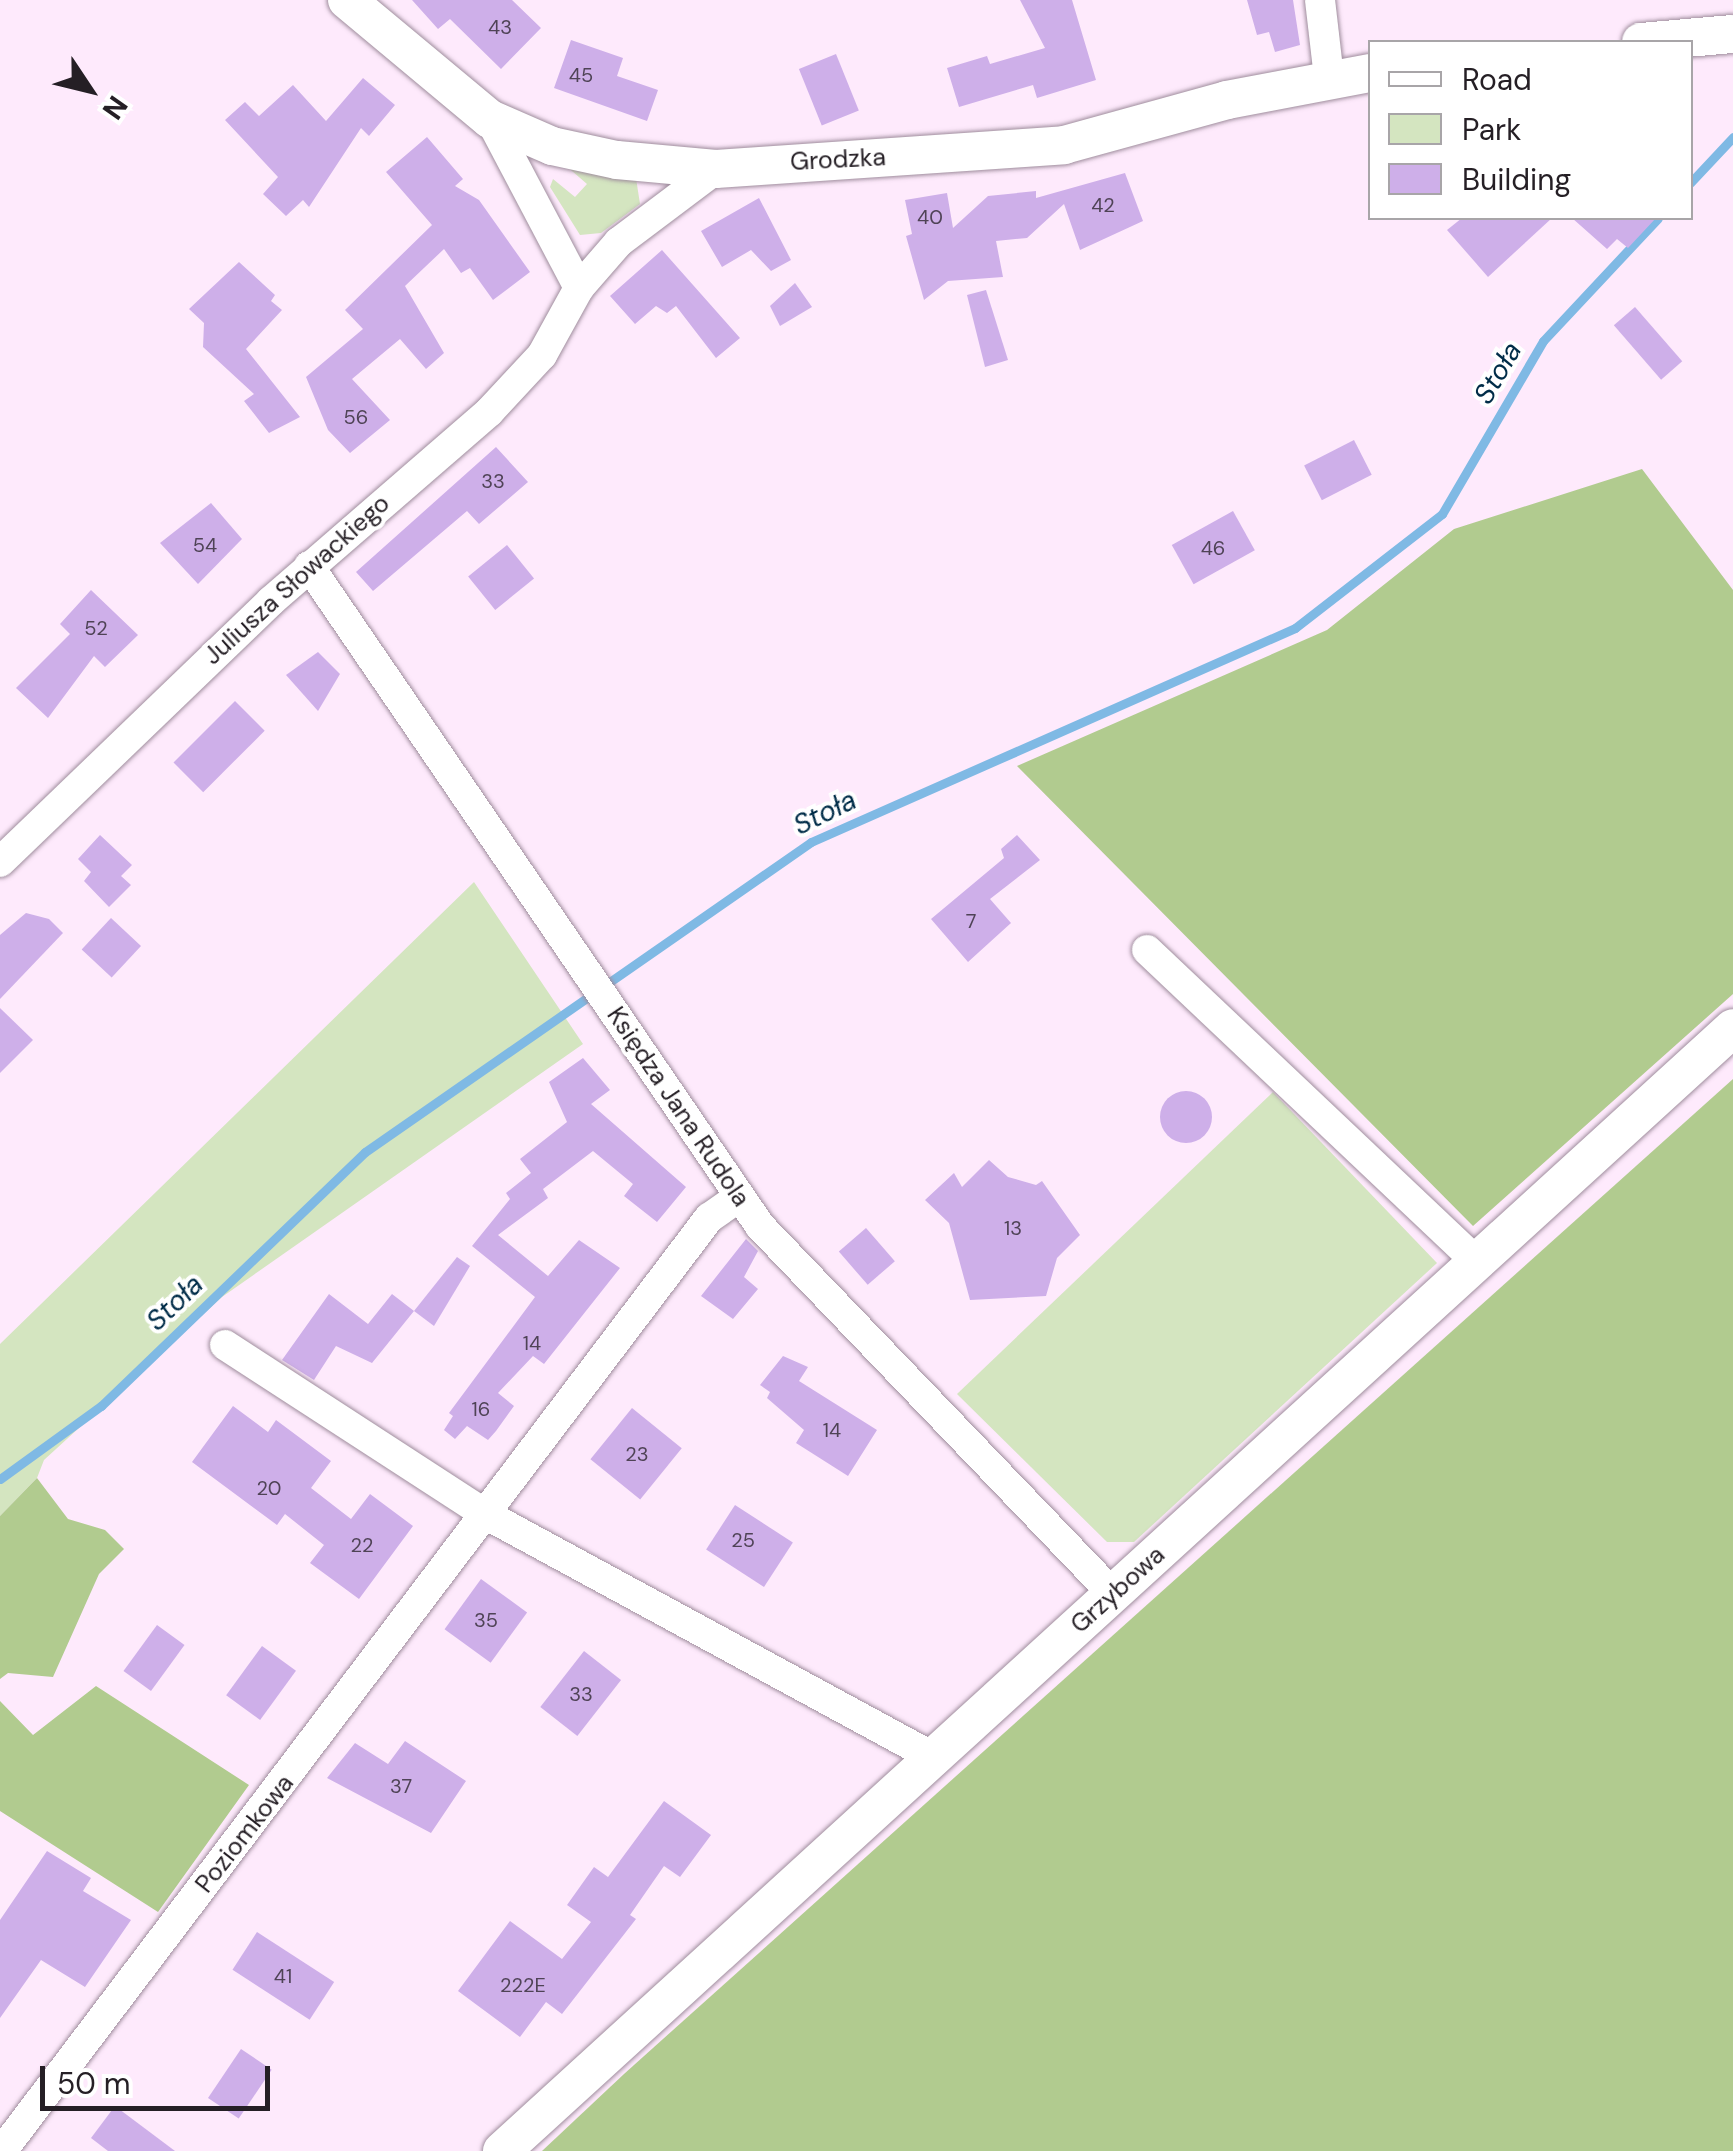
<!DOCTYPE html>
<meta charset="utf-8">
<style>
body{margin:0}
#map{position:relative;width:1733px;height:2151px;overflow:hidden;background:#feeafc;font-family:"DM Sans",sans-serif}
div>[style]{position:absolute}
.green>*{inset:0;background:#d4e5c0}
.forest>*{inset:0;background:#b1cb8f}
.stream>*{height:9px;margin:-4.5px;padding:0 4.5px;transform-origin:4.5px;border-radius:4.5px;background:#7fb9e4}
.building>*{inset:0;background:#ceafe9;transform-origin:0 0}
.round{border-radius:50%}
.roads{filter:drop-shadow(0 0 2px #9f8d9d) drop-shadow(0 0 2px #9f8d9d)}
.minor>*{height:30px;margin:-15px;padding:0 15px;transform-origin:15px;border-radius:15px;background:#fff}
.tertiary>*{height:38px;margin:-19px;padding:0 19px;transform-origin:19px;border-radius:19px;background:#fff}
span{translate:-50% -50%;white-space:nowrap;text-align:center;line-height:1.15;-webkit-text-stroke:8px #fff;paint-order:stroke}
.number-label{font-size:20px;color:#4f4356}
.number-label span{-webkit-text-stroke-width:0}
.street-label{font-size:25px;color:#251f25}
.water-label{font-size:28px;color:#002c48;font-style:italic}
.legend{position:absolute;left:1368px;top:40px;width:325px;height:180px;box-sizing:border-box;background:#fff;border:2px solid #a8a5a8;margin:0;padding:12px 18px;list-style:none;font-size:30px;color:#251f25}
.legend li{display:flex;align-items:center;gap:20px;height:50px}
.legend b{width:50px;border:2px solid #a8a5a8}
.north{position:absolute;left:40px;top:40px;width:100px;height:100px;-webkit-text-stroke:8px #fff;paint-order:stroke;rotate:125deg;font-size:28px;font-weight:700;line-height:40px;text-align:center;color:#251f25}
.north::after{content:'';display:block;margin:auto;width:35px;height:45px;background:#251f25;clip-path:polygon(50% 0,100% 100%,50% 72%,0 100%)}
.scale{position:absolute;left:40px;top:2066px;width:230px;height:45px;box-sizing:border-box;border:5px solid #251f25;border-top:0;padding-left:12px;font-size:30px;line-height:35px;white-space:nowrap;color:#251f25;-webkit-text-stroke:8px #fff;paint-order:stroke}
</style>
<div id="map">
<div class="green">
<i style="clip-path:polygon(565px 165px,636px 178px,640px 204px,601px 233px,580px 235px,550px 187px,553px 179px,575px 197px,587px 184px)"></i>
<i style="clip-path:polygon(474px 882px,583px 1044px,222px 1297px,44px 1460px,37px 1478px,0 1516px,0 1344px)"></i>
<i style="clip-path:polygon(1273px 1092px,1437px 1263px,1134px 1542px,1107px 1542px,957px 1394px)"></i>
</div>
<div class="forest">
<i style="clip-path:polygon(1642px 469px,1733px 590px,1733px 994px,1473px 1226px,1017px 766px,1327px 630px,1454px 529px)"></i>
<i style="clip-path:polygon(1733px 1079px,1733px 2151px,542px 2151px,624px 2074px)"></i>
<i style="clip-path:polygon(37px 1478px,68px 1519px,105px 1530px,124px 1549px,99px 1574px,53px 1677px,8px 1673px,0 1679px,0 1516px)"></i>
<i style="clip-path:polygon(96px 1686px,249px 1785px,158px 1912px,0 1811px,0 1701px,33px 1735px)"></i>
</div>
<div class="stream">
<i style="left:1690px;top:183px;width:63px;rotate:-46.9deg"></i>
<i style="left:0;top:1479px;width:125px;rotate:-35.9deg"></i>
<i style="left:101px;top:1406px;width:366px;rotate:-43.9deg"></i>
<i style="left:365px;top:1152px;width:543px;rotate:-34.8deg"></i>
<i style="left:811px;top:842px;width:529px;rotate:-23.85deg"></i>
<i style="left:1295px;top:628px;width:186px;rotate:-37.8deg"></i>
<i style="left:1442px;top:514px;width:200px;rotate:-59.7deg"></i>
<i style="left:1543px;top:341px;width:168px;rotate:-46.9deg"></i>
</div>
<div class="building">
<i style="clip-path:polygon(412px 0,512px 0,541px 28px,501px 69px,450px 19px,438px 29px)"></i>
<i style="clip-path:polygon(1020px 0,1072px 0,1096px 80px,1037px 98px,1033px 85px,959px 107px,947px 68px,987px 56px,990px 64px,1045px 48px)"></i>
<i style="clip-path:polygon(1247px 0,1293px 0,1300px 45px,1275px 52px,1269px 32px,1257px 35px)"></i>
<i style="clip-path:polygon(571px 40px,623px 58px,617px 76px,658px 90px,647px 121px,554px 88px)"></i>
<i style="left:836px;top:54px;width:61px;height:40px;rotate:68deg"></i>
<i style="clip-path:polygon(363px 78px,395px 105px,369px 136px,361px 128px,309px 207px,303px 200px,286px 216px,263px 194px,278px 177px,225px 120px,245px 102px,259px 116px,293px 85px,326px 121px)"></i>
<i style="clip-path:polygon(427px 137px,463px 179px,455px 186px,479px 200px,530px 272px,493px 300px,470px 268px,461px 273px,444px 249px,405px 286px,444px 353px,426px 369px,400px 339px,352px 379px,390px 420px,350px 453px,328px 430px,306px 377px,363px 329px,345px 310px,432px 225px,386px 172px)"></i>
<i style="clip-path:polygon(1125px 173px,1143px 221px,1080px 250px,1064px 204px,1027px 238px,996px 241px,1003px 277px,948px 281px,924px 300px,906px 236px,912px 234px,905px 200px,947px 193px,953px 228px,988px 196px,1036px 191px,1036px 198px)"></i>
<i style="clip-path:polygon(759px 198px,791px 260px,771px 271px,751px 250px,722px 267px,701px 231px)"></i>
<i style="clip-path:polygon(1462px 218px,1552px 218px,1488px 277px,1447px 230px)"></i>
<i style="clip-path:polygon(1572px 218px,1656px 218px,1628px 248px,1617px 239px,1607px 249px)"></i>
<i style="clip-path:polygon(662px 250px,740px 338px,716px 358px,676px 306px,667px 313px,656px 306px,635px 324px,610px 296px)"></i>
<i style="clip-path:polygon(239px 262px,275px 295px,271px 301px,282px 310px,246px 349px,300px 417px,269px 433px,244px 401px,254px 394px,203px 347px,204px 323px,189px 309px)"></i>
<i style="clip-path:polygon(795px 283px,812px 307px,780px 326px,770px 306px)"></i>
<i style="clip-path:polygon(986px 290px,1008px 360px,985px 367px,967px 295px)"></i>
<i style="left:1635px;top:307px;width:72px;height:28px;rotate:49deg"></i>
<i style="left:1354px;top:440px;width:39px;height:56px;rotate:63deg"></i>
<i style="clip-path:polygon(496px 447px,528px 482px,479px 524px,467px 511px,373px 591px,356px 572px)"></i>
<i style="clip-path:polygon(211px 503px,242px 539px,198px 584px,160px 543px)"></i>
<i style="left:1233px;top:511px;width:45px;height:70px;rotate:61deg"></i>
<i style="left:507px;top:545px;width:43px;height:50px;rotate:51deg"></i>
<i style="clip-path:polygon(91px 590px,138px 635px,105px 667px,94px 656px,48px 718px,16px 688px,70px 634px,60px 624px)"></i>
<i style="clip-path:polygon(318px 652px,340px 674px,318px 711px,286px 675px)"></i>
<i style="left:235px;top:701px;width:42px;height:87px;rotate:45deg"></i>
<i style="clip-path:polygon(100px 835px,132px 865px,121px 876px,131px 885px,109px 907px,84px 881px,91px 872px,78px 859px)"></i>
<i style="clip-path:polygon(1017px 835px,1040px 860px,990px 899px,1011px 923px,968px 962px,931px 919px,1004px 858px,1001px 849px)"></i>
<i style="clip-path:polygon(26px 913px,49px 919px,63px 933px,0 999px,0 935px)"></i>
<i style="left:111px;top:918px;width:41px;height:43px;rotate:43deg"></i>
<i style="clip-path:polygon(0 1008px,33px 1040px,0 1073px)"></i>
<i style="clip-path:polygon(583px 1058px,610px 1090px,591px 1104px,686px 1187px,657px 1222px,624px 1196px,633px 1184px,593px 1151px,543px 1189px,548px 1198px,498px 1235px,548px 1276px,579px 1240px,620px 1268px,544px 1364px,533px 1356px,498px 1393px,514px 1406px,496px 1431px,488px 1440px,467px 1426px,455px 1439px,444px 1430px,453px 1416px,449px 1413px,535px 1297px,472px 1246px,510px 1199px,506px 1193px,531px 1173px,520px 1159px,567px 1122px,549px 1082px)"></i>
<i class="round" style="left:1160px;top:1091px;width:52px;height:52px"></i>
<i style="clip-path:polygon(989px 1160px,1008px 1177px,1036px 1185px,1042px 1181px,1080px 1235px,1057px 1258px,1046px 1296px,970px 1300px,949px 1223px,925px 1200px,954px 1173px,962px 1187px)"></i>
<i style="left:866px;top:1228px;width:44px;height:36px;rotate:49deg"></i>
<i style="clip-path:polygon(746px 1239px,758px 1251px,744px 1277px,758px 1289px,733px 1319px,701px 1296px)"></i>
<i style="clip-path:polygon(457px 1257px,470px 1266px,434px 1326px,414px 1311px)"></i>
<i style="clip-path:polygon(329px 1294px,368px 1324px,392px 1294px,414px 1311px,372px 1363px,336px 1346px,314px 1380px,282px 1360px)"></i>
<i style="clip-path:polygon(783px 1356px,808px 1367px,799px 1381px,877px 1430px,848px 1476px,796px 1443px,804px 1430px,767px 1398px,770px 1392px,760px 1385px)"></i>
<i style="clip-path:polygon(233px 1406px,268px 1432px,276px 1420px,331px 1461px,311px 1488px,351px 1519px,370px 1494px,413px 1526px,359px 1599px,310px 1563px,324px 1545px,285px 1514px,277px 1525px,192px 1462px)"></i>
<i style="left:632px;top:1408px;width:64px;height:66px;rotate:39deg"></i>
<i style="left:735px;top:1505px;width:69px;height:53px;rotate:33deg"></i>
<i style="left:481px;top:1579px;width:57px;height:62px;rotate:36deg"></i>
<i style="left:157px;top:1625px;width:34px;height:57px;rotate:36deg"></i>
<i style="left:262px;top:1646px;width:42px;height:61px;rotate:36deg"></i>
<i style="left:584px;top:1651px;width:47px;height:71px;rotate:38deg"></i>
<i style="clip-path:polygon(405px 1741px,466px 1781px,431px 1833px,327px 1778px,355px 1743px,388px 1764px)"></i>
<i style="clip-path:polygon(664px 1801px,711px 1835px,680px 1877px,664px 1866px,630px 1915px,636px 1919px,562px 2014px,546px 2002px,520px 2037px,458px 1991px,510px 1921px,562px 1959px,591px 1922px,567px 1905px,594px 1867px,608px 1877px)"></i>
<i style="clip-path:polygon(47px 1851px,91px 1878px,83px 1891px,131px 1920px,85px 1987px,41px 1960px,0 2018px,0 1920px)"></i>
<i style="left:257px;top:1932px;width:92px;height:45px;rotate:33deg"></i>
<i style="left:241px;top:2049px;width:37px;height:59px;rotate:34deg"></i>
<i style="clip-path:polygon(115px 2106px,175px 2151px,108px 2151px,91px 2138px)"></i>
</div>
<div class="roads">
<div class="minor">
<i style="left:1320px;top:0;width:79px;rotate:83.4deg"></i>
<i style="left:490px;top:119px;width:191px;rotate:62.2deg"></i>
<i style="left:309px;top:566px;width:799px;rotate:55.65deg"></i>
<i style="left:760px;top:1226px;width:511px;rotate:46.19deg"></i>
<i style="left:0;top:862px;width:376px;rotate:-43.9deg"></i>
<i style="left:271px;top:601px;width:289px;rotate:-40.9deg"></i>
<i style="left:489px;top:412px;width:78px;rotate:-47.1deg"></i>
<i style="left:542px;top:355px;width:77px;rotate:-61.1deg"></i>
<i style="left:579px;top:288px;width:61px;rotate:-49deg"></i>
<i style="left:619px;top:242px;width:121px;rotate:-37deg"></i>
<i style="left:1147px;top:950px;width:456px;rotate:43.4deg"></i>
<i style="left:225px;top:1345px;width:310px;rotate:33deg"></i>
<i style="left:485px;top:1514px;width:510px;rotate:28.48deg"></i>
<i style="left:2px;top:2151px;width:1171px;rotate:-52.85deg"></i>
<i style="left:709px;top:1218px;width:37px;rotate:-35deg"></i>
</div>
<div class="tertiary">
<i style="left:347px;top:0;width:186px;rotate:39.8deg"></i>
<i style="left:490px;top:119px;width:68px;rotate:23.5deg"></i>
<i style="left:552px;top:146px;width:66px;rotate:12.2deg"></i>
<i style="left:617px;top:160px;width:99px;rotate:5.2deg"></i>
<i style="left:716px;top:169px;width:349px;rotate:-3.9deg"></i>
<i style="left:1064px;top:145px;width:169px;rotate:-15.4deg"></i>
<i style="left:1227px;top:100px;width:146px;rotate:-10.7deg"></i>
<i style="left:1641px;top:42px;width:92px;rotate:-5deg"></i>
<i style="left:502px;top:2151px;width:1666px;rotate:-42.37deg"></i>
</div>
</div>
<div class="number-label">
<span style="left:500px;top:27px">43</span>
<span style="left:581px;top:75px">45</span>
<span style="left:1103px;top:205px">42</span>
<span style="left:930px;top:217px">40</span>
<span style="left:356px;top:417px">56</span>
<span style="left:493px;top:481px">33</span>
<span style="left:205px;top:545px">54</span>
<span style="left:1213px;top:548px">46</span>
<span style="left:96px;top:628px">52</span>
<span style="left:971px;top:921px">7</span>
<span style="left:1013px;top:1228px">13</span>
<span style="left:532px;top:1343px">14</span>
<span style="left:481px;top:1409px">16</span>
<span style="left:832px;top:1430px">14</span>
<span style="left:637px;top:1454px">23</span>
<span style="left:269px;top:1488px">20</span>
<span style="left:743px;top:1540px">25</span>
<span style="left:362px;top:1545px">22</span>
<span style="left:486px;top:1620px">35</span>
<span style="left:581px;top:1694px">33</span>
<span style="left:401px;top:1786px">37</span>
<span style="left:283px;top:1976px">41</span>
<span style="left:523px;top:1985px">222E</span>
</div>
<div class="street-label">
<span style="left:838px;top:160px;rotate:-3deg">Grodzka</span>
<span style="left:297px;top:580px;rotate:-42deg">Juliusza Słowackiego</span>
<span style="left:678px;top:1107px;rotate:56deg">Księdza Jana Rudola</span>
<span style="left:1118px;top:1590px;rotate:-42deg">Grzybowa</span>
<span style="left:245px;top:1834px;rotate:-52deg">Poziomkowa</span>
</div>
<div class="water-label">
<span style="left:1498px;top:373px;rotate:-60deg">Stoła</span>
<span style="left:825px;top:813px;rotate:-26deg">Stoła</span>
<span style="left:175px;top:1303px;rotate:-44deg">Stoła</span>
</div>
<ul class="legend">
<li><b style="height:12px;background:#fff"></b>Road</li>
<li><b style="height:28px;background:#d4e5c0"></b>Park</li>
<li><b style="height:28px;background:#ceafe9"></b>Building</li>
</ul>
<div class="north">N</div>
<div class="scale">50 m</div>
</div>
